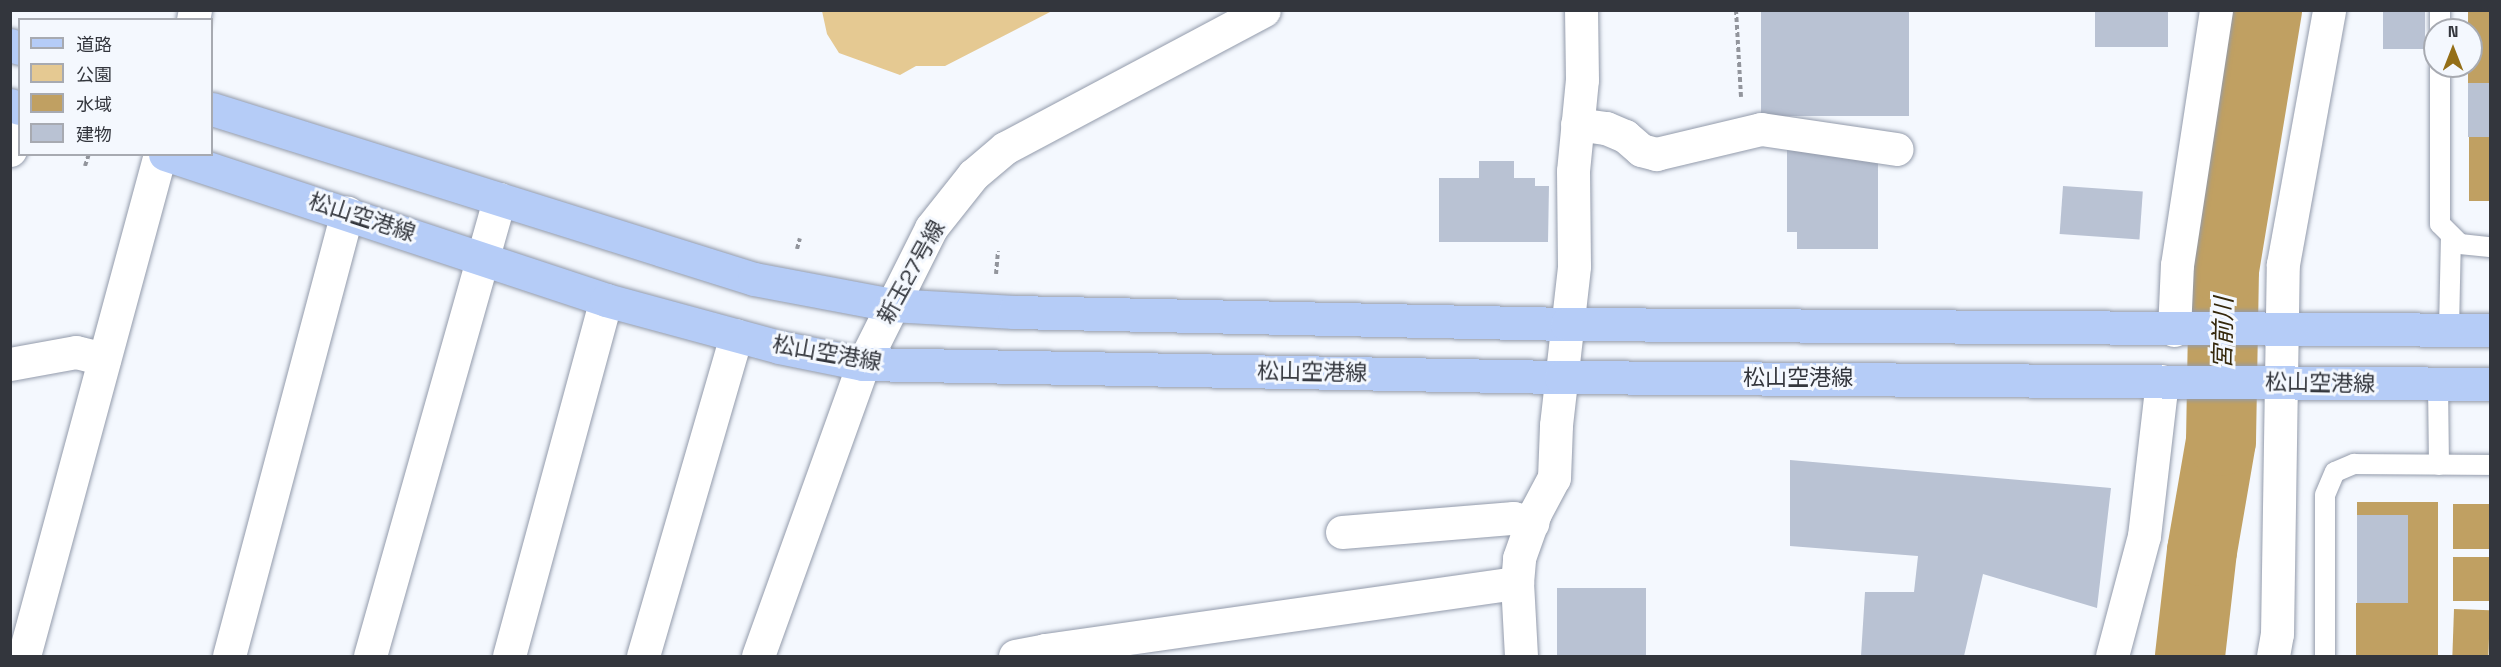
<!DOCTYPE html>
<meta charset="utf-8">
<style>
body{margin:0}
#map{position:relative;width:2501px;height:667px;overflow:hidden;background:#f4f8fe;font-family:"Space Grotesk","Noto Sans JP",sans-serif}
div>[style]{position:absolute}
.green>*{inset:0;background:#e5c992}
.water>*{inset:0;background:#c0a062;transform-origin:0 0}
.river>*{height:70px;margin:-35px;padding:0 35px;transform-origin:35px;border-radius:35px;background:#c0a062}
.building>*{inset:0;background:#b9c2d3;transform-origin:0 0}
.path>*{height:4px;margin-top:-2px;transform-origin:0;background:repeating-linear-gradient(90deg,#92959c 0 4.5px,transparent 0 7.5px)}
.roads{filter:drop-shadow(0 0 2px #939bab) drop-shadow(0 0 2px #939bab)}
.service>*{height:20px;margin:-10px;padding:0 10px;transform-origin:10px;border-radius:10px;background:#fff}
.minor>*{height:33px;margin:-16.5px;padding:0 16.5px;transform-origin:16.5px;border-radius:16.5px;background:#fff}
.primary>*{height:33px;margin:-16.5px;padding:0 16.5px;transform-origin:16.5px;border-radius:16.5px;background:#b5ccf7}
span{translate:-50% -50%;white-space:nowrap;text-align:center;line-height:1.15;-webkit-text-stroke:6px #f4f8fe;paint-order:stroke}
.street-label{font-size:22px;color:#33363d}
.water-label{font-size:24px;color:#34270a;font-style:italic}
.frame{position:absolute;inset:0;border:12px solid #33363d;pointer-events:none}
.legend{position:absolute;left:18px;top:18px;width:195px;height:138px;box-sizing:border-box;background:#f4f8fe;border:2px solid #a7aab1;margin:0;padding:8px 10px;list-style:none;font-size:18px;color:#33363d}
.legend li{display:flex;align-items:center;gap:12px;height:30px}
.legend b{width:30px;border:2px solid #a7aab1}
.north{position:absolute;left:2423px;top:18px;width:60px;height:60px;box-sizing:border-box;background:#f4f8fe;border:2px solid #a7aab1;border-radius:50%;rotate:0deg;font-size:16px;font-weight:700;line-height:24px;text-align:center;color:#33363d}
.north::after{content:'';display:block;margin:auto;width:21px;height:27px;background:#946f18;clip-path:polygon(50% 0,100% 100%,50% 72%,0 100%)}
</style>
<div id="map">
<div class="green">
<i style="clip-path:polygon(822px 11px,822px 10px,1052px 11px,945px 66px,916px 66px,900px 75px,839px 53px,827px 34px)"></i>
</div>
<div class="water">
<i style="left:2468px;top:11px;width:22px;height:72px"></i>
<i style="left:2469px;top:137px;width:21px;height:64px"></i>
<i style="clip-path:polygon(2357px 502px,2438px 502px,2438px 656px,2356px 656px,2356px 603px,2408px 603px,2408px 516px,2357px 515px)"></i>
<i style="left:2453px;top:504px;width:37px;height:45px"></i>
<i style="left:2453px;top:557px;width:37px;height:44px"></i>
<i style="left:2454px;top:609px;width:36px;height:47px;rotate:2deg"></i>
</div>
<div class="river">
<i style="left:2190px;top:656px;width:106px;rotate:-83.5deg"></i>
<i style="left:2202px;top:551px;width:112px;rotate:-80.2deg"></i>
<i style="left:2221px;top:441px;width:171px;rotate:-89deg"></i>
<i style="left:2224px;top:270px;width:264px;rotate:-80.6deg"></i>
</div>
<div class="building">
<i style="left:1761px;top:10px;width:148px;height:106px"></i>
<i style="left:2095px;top:10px;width:73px;height:37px"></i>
<i style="left:2383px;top:10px;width:42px;height:39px"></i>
<i style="left:2468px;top:83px;width:22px;height:54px"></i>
<i style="clip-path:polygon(1787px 150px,1878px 150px,1878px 249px,1797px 249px,1797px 232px,1787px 232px)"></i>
<i style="clip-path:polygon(1479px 161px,1514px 161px,1514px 178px,1535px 178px,1535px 186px,1549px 186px,1548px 242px,1439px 242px,1439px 178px,1479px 178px)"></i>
<i style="left:2063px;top:186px;width:80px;height:48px;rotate:4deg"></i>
<i style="clip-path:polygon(1790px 460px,2111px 488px,2097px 608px,1983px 574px,1964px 656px,1861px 656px,1865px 592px,1914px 592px,1918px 556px,1790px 546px)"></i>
<i style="left:2357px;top:515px;width:51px;height:88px"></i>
<i style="left:1557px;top:588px;width:89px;height:68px"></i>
</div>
<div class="path">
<i style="left:1736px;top:10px;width:87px;rotate:86.7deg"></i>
<i style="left:85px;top:166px;width:13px;rotate:-72deg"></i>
<i style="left:797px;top:249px;width:11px;rotate:-75deg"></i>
<i style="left:996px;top:274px;width:23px;rotate:-85deg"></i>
</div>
<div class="roads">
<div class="service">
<i style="left:2440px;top:30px;width:20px;rotate:-90deg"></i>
<i style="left:2440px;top:66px;width:158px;rotate:90deg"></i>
<i style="left:2440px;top:224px;width:28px;rotate:45deg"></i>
<i style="left:2460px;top:244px;width:30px;rotate:6deg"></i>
<i style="left:2449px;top:330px;width:92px;rotate:-88.8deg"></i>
<i style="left:2438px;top:384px;width:81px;rotate:89.3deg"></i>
<i style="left:2325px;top:656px;width:161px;rotate:-90deg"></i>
<i style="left:2325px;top:495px;width:25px;rotate:-67deg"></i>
<i style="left:2335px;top:472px;width:21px;rotate:-23deg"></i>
<i style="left:2354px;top:464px;width:136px;rotate:0.4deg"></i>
</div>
<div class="minor">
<i style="left:193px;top:20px;width:10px;rotate:-79deg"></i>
<i style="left:1577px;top:124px;width:29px;rotate:8deg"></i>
<i style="left:1606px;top:128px;width:21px;rotate:23deg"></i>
<i style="left:1625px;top:136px;width:21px;rotate:41deg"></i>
<i style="left:1641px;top:150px;width:16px;rotate:15deg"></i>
<i style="left:1656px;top:154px;width:108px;rotate:-13.4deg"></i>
<i style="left:1761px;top:129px;width:137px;rotate:8.4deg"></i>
<i style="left:10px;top:150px;width:24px;rotate:-66deg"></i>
<i style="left:2174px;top:330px;width:65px;rotate:-87.4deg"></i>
<i style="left:2177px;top:265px;width:258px;rotate:-81.3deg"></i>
<i style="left:10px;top:364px;width:67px;rotate:-10.3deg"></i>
<i style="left:76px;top:352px;width:29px;rotate:14deg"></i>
<i style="left:1342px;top:532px;width:172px;rotate:-4.7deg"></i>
<i style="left:1513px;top:518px;width:20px;rotate:15deg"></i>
<i style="left:24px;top:656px;width:520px;rotate:-74.84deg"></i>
<i style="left:229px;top:656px;width:459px;rotate:-75.1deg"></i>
<i style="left:370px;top:656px;width:475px;rotate:-74.2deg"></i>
<i style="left:509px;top:656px;width:369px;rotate:-74.8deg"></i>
<i style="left:643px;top:656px;width:334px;rotate:-73.8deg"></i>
<i style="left:758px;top:656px;width:310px;rotate:-70.2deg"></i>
<i style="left:863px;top:364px;width:152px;rotate:-63.4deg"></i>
<i style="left:931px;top:228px;width:68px;rotate:-51.6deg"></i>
<i style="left:973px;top:175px;width:42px;rotate:-40.2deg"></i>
<i style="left:1005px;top:148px;width:293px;rotate:-28deg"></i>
<i style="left:1015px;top:656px;width:31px;rotate:-11deg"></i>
<i style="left:1046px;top:656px;width:6px;rotate:-99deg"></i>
<i style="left:1045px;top:650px;width:477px;rotate:-8.1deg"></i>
<i style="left:1521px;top:656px;width:73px;rotate:-93.1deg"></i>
<i style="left:1517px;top:583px;width:25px;rotate:-85deg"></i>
<i style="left:1519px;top:558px;width:48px;rotate:-70.4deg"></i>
<i style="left:1535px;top:513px;width:40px;rotate:-62deg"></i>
<i style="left:1554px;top:478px;width:53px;rotate:-87.8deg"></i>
<i style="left:1556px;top:425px;width:160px;rotate:-83.5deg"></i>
<i style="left:1574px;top:266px;width:95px;rotate:-90.6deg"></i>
<i style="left:1573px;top:171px;width:91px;rotate:-84.4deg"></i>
<i style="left:1582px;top:80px;width:70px;rotate:-90.8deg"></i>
<i style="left:2112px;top:656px;width:124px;rotate:-75.1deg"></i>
<i style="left:2144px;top:536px;width:156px;rotate:-83.4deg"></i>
<i style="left:2273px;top:656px;width:22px;rotate:-80deg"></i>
<i style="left:2277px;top:634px;width:370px;rotate:-89.1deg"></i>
<i style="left:2283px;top:264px;width:258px;rotate:-79.7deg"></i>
</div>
<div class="primary">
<i style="left:10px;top:45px;width:10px;rotate:17deg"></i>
<i style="left:10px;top:105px;width:10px;rotate:17deg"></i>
<i style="left:212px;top:109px;width:568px;rotate:17.41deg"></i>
<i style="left:754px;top:279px;width:139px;rotate:10.7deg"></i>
<i style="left:891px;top:305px;width:123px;rotate:3.3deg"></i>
<i style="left:1014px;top:312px;width:553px;rotate:1.24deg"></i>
<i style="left:1567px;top:324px;width:923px;rotate:0.37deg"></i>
<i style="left:165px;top:154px;width:465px;rotate:18.3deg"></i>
<i style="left:606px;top:300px;width:179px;rotate:15.2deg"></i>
<i style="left:779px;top:347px;width:86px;rotate:11.4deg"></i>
<i style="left:863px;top:364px;width:698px;rotate:1.07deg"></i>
<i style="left:1561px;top:377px;width:929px;rotate:0.43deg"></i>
</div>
</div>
<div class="street-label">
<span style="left:362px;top:217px;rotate:18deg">松山空港線</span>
<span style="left:911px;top:272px;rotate:-61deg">新玉27号線</span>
<span style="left:827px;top:353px;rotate:10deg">松山空港線</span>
<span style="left:1312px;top:372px;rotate:1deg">松山空港線</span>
<span style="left:1798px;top:378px">松山空港線</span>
<span style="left:2320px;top:383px;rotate:1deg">松山空港線</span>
</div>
<div class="water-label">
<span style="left:2223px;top:333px;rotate:-89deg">宮前川</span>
</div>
<div class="frame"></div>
<ul class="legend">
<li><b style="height:8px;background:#b5ccf7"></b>道路</li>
<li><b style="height:16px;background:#e5c992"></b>公園</li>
<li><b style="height:16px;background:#c0a062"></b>水域</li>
<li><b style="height:16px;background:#b9c2d3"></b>建物</li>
</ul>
<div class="north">N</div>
</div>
